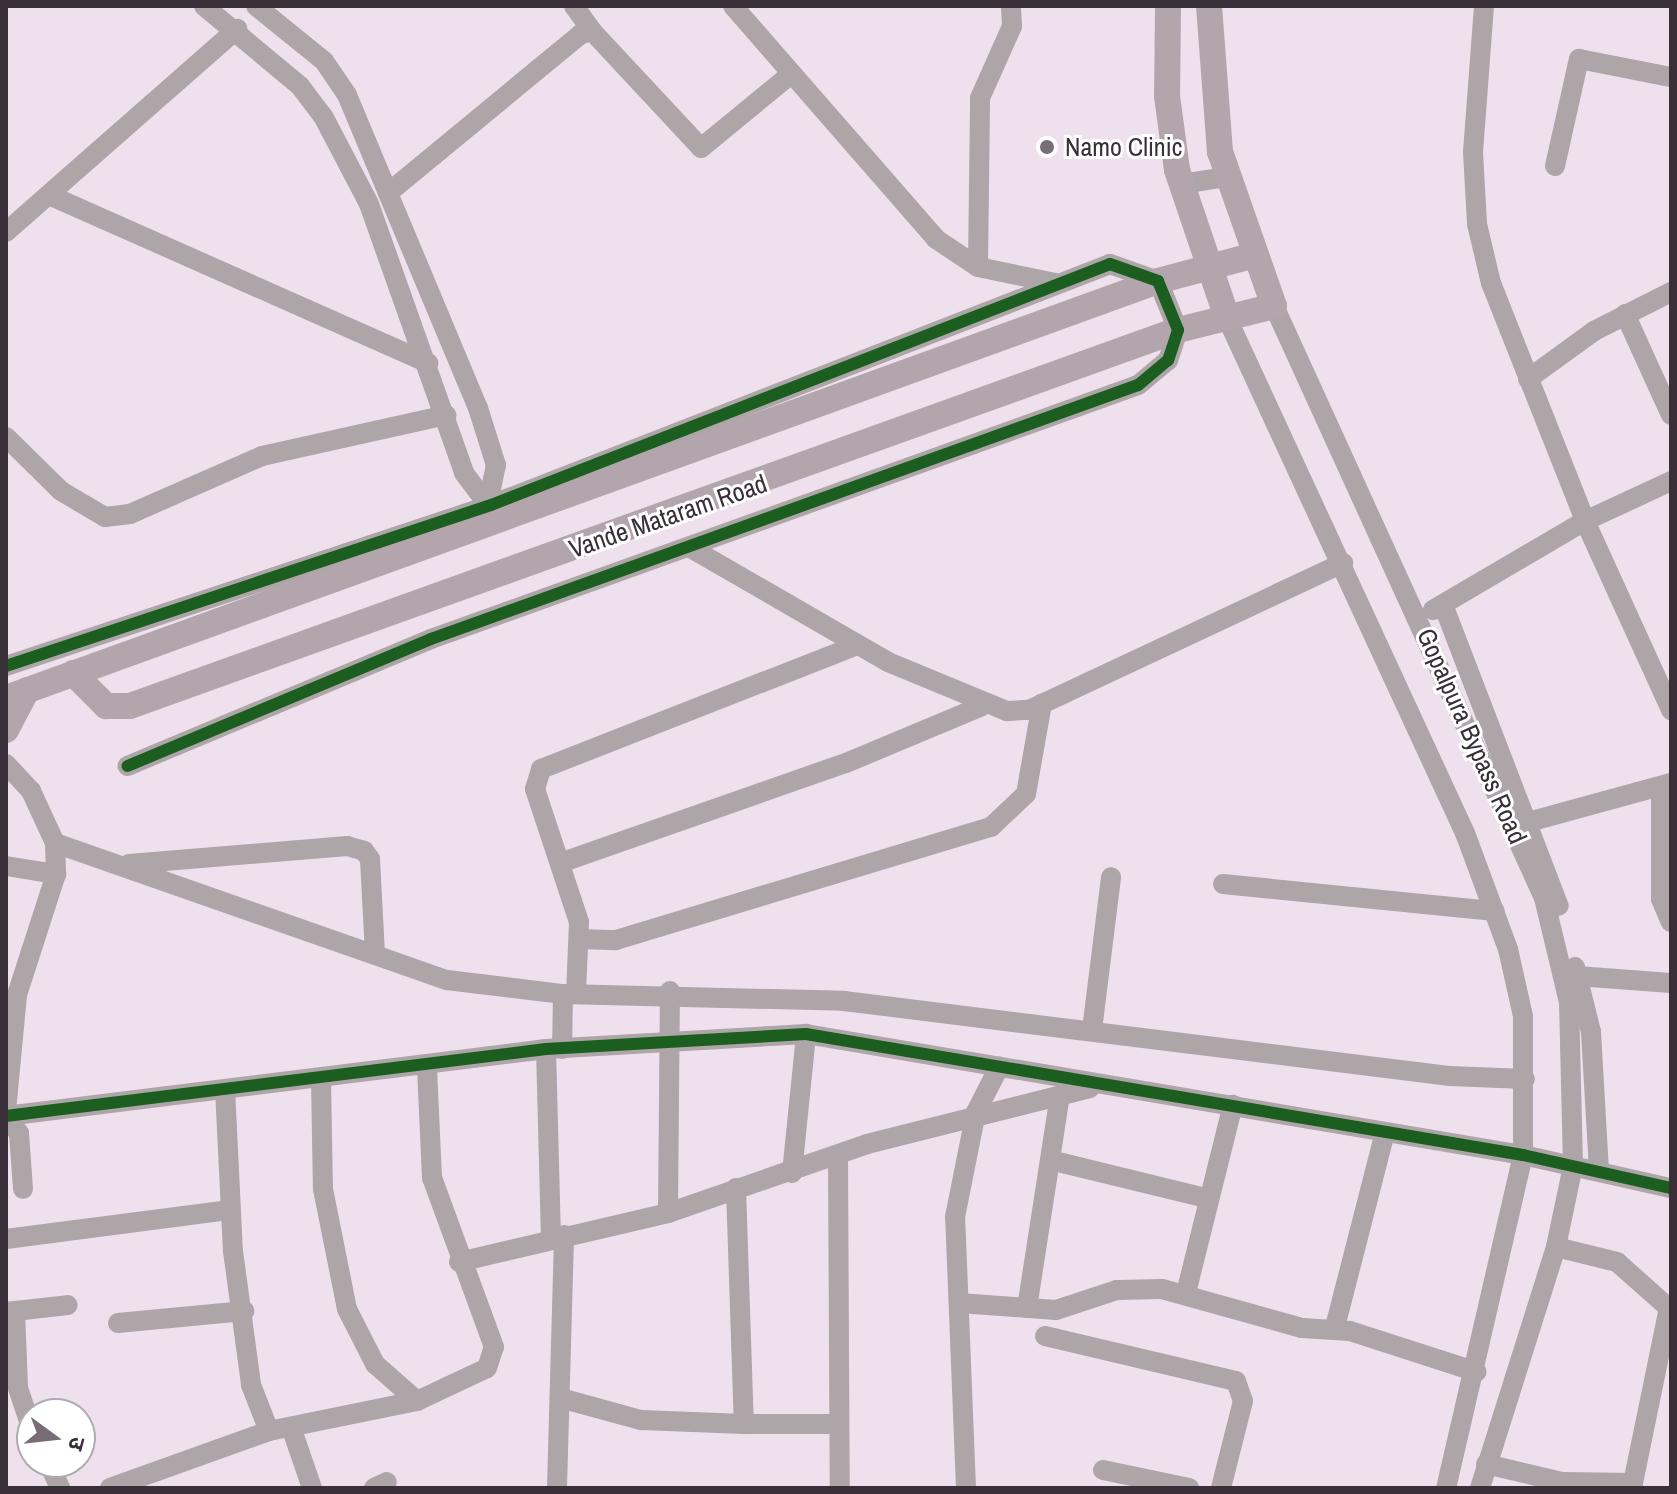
<!DOCTYPE html>
<meta charset="utf-8">
<style>
body{margin:0}
#map{position:relative;width:1677px;height:1494px;overflow:hidden;background:#eee1ed;font-family:"Archivo Narrow","Noto Sans Devanagari",sans-serif}
div>[style]{position:absolute}
.minor>*{height:20px;margin:-10px;padding:0 10px;transform-origin:10px;border-radius:10px;background:#ada5a7}
.major>*{height:26px;margin:-13px;padding:0 13px;transform-origin:13px;border-radius:13px;background:#b2a6ac}
.cycleway>*{height:12px;margin:-6px;padding:0 6px;transform-origin:6px;border-radius:6px;background:#1b5e20}
.dots>*{width:22px;height:22px;translate:-50% -50%;box-sizing:border-box;border:4px solid #fff;border-radius:50%}
span{translate:-50% -50%;white-space:nowrap;text-align:center;line-height:1.15;-webkit-text-stroke:6px #fff;paint-order:stroke}
.poi-label{font-size:26px;color:#382f38}
.left{translate:0 -50%;text-align:left}
.street-label{font-size:26px;color:#382f38}
.frame{position:absolute;inset:0;border:8px solid #382f38;pointer-events:none}
.north{position:absolute;left:16px;top:1398px;width:80px;height:80px;box-sizing:border-box;background:#fff;border:2px solid #afacaf;border-radius:50%;rotate:105deg;font-size:22px;font-weight:700;line-height:32px;text-align:center;color:#382f38}
.north::after{content:'';display:block;margin:auto;width:28px;height:36px;background:#786d77;clip-path:polygon(50% 0,100% 100%,50% 72%,0 100%)}
</style>
<div id="map">
<div class="minor">
<i style="left:204px;top:6px;width:125px;rotate:39.8deg"></i>
<i style="left:300px;top:86px;width:38px;rotate:53deg"></i>
<i style="left:323px;top:116px;width:99px;rotate:62.4deg"></i>
<i style="left:369px;top:204px;width:285px;rotate:70.5deg"></i>
<i style="left:464px;top:473px;width:51px;rotate:52.9deg"></i>
<i style="left:256px;top:6px;width:87px;rotate:39deg"></i>
<i style="left:324px;top:61px;width:41px;rotate:55.9deg"></i>
<i style="left:347px;top:95px;width:339px;rotate:67.3deg"></i>
<i style="left:478px;top:408px;width:60px;rotate:72.5deg"></i>
<i style="left:496px;top:465px;width:35px;rotate:102deg"></i>
<i style="left:574px;top:6px;width:31px;rotate:54deg"></i>
<i style="left:733px;top:6px;width:309px;rotate:48.9deg"></i>
<i style="left:936px;top:239px;width:50px;rotate:33.7deg"></i>
<i style="left:978px;top:267px;width:79px;rotate:11.7deg"></i>
<i style="left:1484px;top:6px;width:146px;rotate:94.3deg"></i>
<i style="left:1473px;top:152px;width:72px;rotate:86.8deg"></i>
<i style="left:1477px;top:224px;width:61px;rotate:76.7deg"></i>
<i style="left:1491px;top:283px;width:256px;rotate:68.4deg"></i>
<i style="left:1585px;top:521px;width:208px;rotate:65.5deg"></i>
<i style="left:1555px;top:166px;width:110px;rotate:-77.4deg"></i>
<i style="left:1579px;top:59px;width:94px;rotate:11.1deg"></i>
<i style="left:1182px;top:184px;width:45px;rotate:-9deg"></i>
<i style="left:388px;top:193px;width:250px;rotate:-39.5deg"></i>
<i style="left:581px;top:34px;width:11px;rotate:-15deg"></i>
<i style="left:592px;top:31px;width:160px;rotate:47deg"></i>
<i style="left:701px;top:148px;width:117px;rotate:-39.4deg"></i>
<i style="left:49px;top:195px;width:415px;rotate:23.9deg"></i>
<i style="left:6px;top:232px;width:308px;rotate:-41.3deg"></i>
<i style="left:978px;top:267px;width:169px;rotate:-89.3deg"></i>
<i style="left:980px;top:98px;width:79px;rotate:-66deg"></i>
<i style="left:1012px;top:26px;width:20px;rotate:-93deg"></i>
<i style="left:1274px;top:306px;width:651px;rotate:65.48deg"></i>
<i style="left:1544px;top:898px;width:107px;rotate:76.5deg"></i>
<i style="left:1569px;top:1002px;width:164px;rotate:88.6deg"></i>
<i style="left:1573px;top:1166px;width:83px;rotate:101.9deg"></i>
<i style="left:1556px;top:1247px;width:253px;rotate:107.5deg"></i>
<i style="left:1625px;top:314px;width:111px;rotate:65.5deg"></i>
<i style="left:1227px;top:318px;width:567px;rotate:65.2deg"></i>
<i style="left:1465px;top:833px;width:124px;rotate:69.7deg"></i>
<i style="left:1508px;top:949px;width:69px;rotate:77.4deg"></i>
<i style="left:1523px;top:1016px;width:139px;rotate:90deg"></i>
<i style="left:1523px;top:1155px;width:342px;rotate:103deg"></i>
<i style="left:1528px;top:379px;width:82px;rotate:-36deg"></i>
<i style="left:1594px;top:331px;width:86px;rotate:-26.9deg"></i>
<i style="left:6px;top:437px;width:77px;rotate:44.5deg"></i>
<i style="left:61px;top:491px;width:51px;rotate:30.6deg"></i>
<i style="left:105px;top:517px;width:25px;rotate:-7deg"></i>
<i style="left:130px;top:514px;width:144px;rotate:-23.7deg"></i>
<i style="left:262px;top:456px;width:189px;rotate:-12.5deg"></i>
<i style="left:689px;top:547px;width:230px;rotate:30deg"></i>
<i style="left:888px;top:662px;width:129px;rotate:22.4deg"></i>
<i style="left:1007px;top:711px;width:22px;rotate:-3deg"></i>
<i style="left:1029px;top:710px;width:347px;rotate:-25.1deg"></i>
<i style="left:1444px;top:607px;width:320px;rotate:69deg"></i>
<i style="left:1433px;top:610px;width:176px;rotate:-30.4deg"></i>
<i style="left:1585px;top:521px;width:95px;rotate:-24.9deg"></i>
<i style="left:6px;top:666px;width:511px;rotate:-18.36deg"></i>
<i style="left:491px;top:505px;width:664px;rotate:-21.27deg"></i>
<i style="left:1110px;top:264px;width:51px;rotate:19.5deg"></i>
<i style="left:1158px;top:281px;width:53px;rotate:67.8deg"></i>
<i style="left:1178px;top:330px;width:32px;rotate:108deg"></i>
<i style="left:1168px;top:360px;width:39px;rotate:140deg"></i>
<i style="left:1138px;top:385px;width:751px;rotate:160.24deg"></i>
<i style="left:431px;top:639px;width:329px;rotate:157.3deg"></i>
<i style="left:6px;top:764px;width:37px;rotate:47deg"></i>
<i style="left:31px;top:791px;width:57px;rotate:65.2deg"></i>
<i style="left:55px;top:843px;width:31px;rotate:88deg"></i>
<i style="left:56px;top:874px;width:127px;rotate:107.9deg"></i>
<i style="left:17px;top:995px;width:118px;rotate:95.4deg"></i>
<i style="left:1661px;top:786px;width:113px;rotate:90deg"></i>
<i style="left:1661px;top:899px;width:25px;rotate:67deg"></i>
<i style="left:1532px;top:821px;width:144px;rotate:-15.3deg"></i>
<i style="left:55px;top:843px;width:415px;rotate:19.3deg"></i>
<i style="left:447px;top:980px;width:117px;rotate:6.9deg"></i>
<i style="left:563px;top:994px;width:55px;rotate:91deg"></i>
<i style="left:560px;top:863px;width:303px;rotate:-19.3deg"></i>
<i style="left:846px;top:763px;width:147px;rotate:-22.7deg"></i>
<i style="left:129px;top:864px;width:219px;rotate:-4.7deg"></i>
<i style="left:347px;top:846px;width:18px;rotate:16deg"></i>
<i style="left:364px;top:851px;width:10px;rotate:53deg"></i>
<i style="left:370px;top:859px;width:94px;rotate:87deg"></i>
<i style="left:6px;top:866px;width:51px;rotate:9.1deg"></i>
<i style="left:1223px;top:884px;width:273px;rotate:5.7deg"></i>
<i style="left:580px;top:939px;width:36px;rotate:2deg"></i>
<i style="left:616px;top:940px;width:392px;rotate:-16.8deg"></i>
<i style="left:991px;top:827px;width:48px;rotate:-43.3deg"></i>
<i style="left:1026px;top:794px;width:92px;rotate:-80deg"></i>
<i style="left:1575px;top:967px;width:67px;rotate:76.2deg"></i>
<i style="left:1591px;top:1032px;width:137px;rotate:86.7deg"></i>
<i style="left:1577px;top:976px;width:94px;rotate:4.3deg"></i>
<i style="left:563px;top:994px;width:281px;rotate:1.4deg"></i>
<i style="left:844px;top:1001px;width:611px;rotate:7.06deg"></i>
<i style="left:1450px;top:1076px;width:75px;rotate:2.3deg"></i>
<i style="left:576px;top:994px;width:72px;rotate:-87.6deg"></i>
<i style="left:579px;top:922px;width:140px;rotate:-108.3deg"></i>
<i style="left:535px;top:789px;width:21px;rotate:-73deg"></i>
<i style="left:541px;top:769px;width:340px;rotate:-21.4deg"></i>
<i style="left:1092px;top:1030px;width:154px;rotate:-82.9deg"></i>
<i style="left:546px;top:1049px;width:190px;rotate:88.5deg"></i>
<i style="left:321px;top:1079px;width:110px;rotate:89deg"></i>
<i style="left:323px;top:1189px;width:122px;rotate:78.7deg"></i>
<i style="left:347px;top:1309px;width:62px;rotate:63deg"></i>
<i style="left:375px;top:1364px;width:56px;rotate:41.4deg"></i>
<i style="left:225px;top:1089px;width:162px;rotate:87.2deg"></i>
<i style="left:233px;top:1251px;width:135px;rotate:82.3deg"></i>
<i style="left:251px;top:1385px;width:49px;rotate:68.6deg"></i>
<i style="left:6px;top:1116px;width:544px;rotate:-7.07deg"></i>
<i style="left:546px;top:1049px;width:260px;rotate:-3.3deg"></i>
<i style="left:806px;top:1034px;width:727px;rotate:9.58deg"></i>
<i style="left:1523px;top:1155px;width:152px;rotate:12.6deg"></i>
<i style="left:6px;top:1116px;width:21px;rotate:53deg"></i>
<i style="left:19px;top:1133px;width:56px;rotate:85.9deg"></i>
<i style="left:838px;top:1157px;width:331px;rotate:89.7deg"></i>
<i style="left:1050px;top:1160px;width:161px;rotate:13.7deg"></i>
<i style="left:792px;top:1173px;width:140px;rotate:-84.2deg"></i>
<i style="left:736px;top:1188px;width:236px;rotate:88.1deg"></i>
<i style="left:744px;top:1424px;width:94px"></i>
<i style="left:668px;top:1213px;width:222px;rotate:-89.5deg"></i>
<i style="left:6px;top:1239px;width:226px;rotate:-7.4deg"></i>
<i style="left:1556px;top:1247px;width:63px;rotate:13.8deg"></i>
<i style="left:1617px;top:1262px;width:72px;rotate:41.6deg"></i>
<i style="left:459px;top:1262px;width:215px;rotate:-13.2deg"></i>
<i style="left:668px;top:1213px;width:211px;rotate:-19.1deg"></i>
<i style="left:867px;top:1144px;width:230px;rotate:-14.1deg"></i>
<i style="left:1186px;top:1293px;width:194px;rotate:-76deg"></i>
<i style="left:959px;top:1303px;width:97px;rotate:4.1deg"></i>
<i style="left:1056px;top:1310px;width:64px;rotate:-18.2deg"></i>
<i style="left:1117px;top:1290px;width:45px;rotate:-1.3deg"></i>
<i style="left:1162px;top:1289px;width:145px;rotate:15.6deg"></i>
<i style="left:1302px;top:1328px;width:48px;rotate:3.6deg"></i>
<i style="left:1350px;top:1331px;width:133px;rotate:17.9deg"></i>
<i style="left:1027px;top:1308px;width:215px;rotate:-81.2deg"></i>
<i style="left:6px;top:1312px;width:62px;rotate:-6.4deg"></i>
<i style="left:15px;top:1312px;width:76px;rotate:87.7deg"></i>
<i style="left:18px;top:1388px;width:44px;rotate:71.6deg"></i>
<i style="left:118px;top:1323px;width:127px;rotate:-5.4deg"></i>
<i style="left:1335px;top:1327px;width:201px;rotate:-75.6deg"></i>
<i style="left:1045px;top:1336px;width:196px;rotate:13.3deg"></i>
<i style="left:1236px;top:1381px;width:21px;rotate:71deg"></i>
<i style="left:1243px;top:1401px;width:90px;rotate:104.2deg"></i>
<i style="left:564px;top:1399px;width:80px;rotate:15.3deg"></i>
<i style="left:641px;top:1420px;width:103px;rotate:2.2deg"></i>
<i style="left:291px;top:1427px;width:65px;rotate:71deg"></i>
<i style="left:48px;top:1462px;width:29px;rotate:65deg"></i>
<i style="left:1486px;top:1464px;width:78px;rotate:13.3deg"></i>
<i style="left:1562px;top:1482px;width:71px;rotate:0.8deg"></i>
<i style="left:1633px;top:1483px;width:179px;rotate:-78.4deg"></i>
<i style="left:1103px;top:1470px;width:88px;rotate:11.8deg"></i>
<i style="left:110px;top:1488px;width:169px;rotate:-19.7deg"></i>
<i style="left:269px;top:1431px;width:151px;rotate:-11.5deg"></i>
<i style="left:417px;top:1401px;width:77px;rotate:-25.2deg"></i>
<i style="left:487px;top:1368px;width:22px;rotate:-72deg"></i>
<i style="left:494px;top:1347px;width:180px;rotate:-110.1deg"></i>
<i style="left:432px;top:1178px;width:109px;rotate:-92.6deg"></i>
<i style="left:374px;top:1488px;width:14px;rotate:-25deg"></i>
<i style="left:557px;top:1488px;width:253px;rotate:-88.4deg"></i>
<i style="left:966px;top:1488px;width:271px;rotate:-92.3deg"></i>
<i style="left:955px;top:1217px;width:107px;rotate:-78.7deg"></i>
<i style="left:976px;top:1112px;width:51px;rotate:-62.9deg"></i>
</div>
<div class="major">
<i style="left:1168px;top:6px;width:90px;rotate:90.6deg"></i>
<i style="left:1167px;top:96px;width:75px;rotate:82.3deg"></i>
<i style="left:1177px;top:170px;width:156px;rotate:71.3deg"></i>
<i style="left:73px;top:673px;width:47px;rotate:45deg"></i>
<i style="left:106px;top:706px;width:24px"></i>
<i style="left:130px;top:706px;width:1113px;rotate:-19.74deg"></i>
<i style="left:1178px;top:330px;width:99px;rotate:-14deg"></i>
<i style="left:1274px;top:306px;width:163px;rotate:-109.3deg"></i>
<i style="left:1220px;top:152px;width:146px;rotate:-94.3deg"></i>
<i style="left:6px;top:698px;width:1225px;rotate:-19.9deg"></i>
<i style="left:1158px;top:281px;width:96px;rotate:-15deg"></i>
<i style="left:6px;top:730px;width:45px;rotate:-62.3deg"></i>
</div>
<div class="cycleway">
<i style="left:6px;top:666px;width:511px;rotate:-18.36deg"></i>
<i style="left:491px;top:505px;width:664px;rotate:-21.27deg"></i>
<i style="left:1110px;top:264px;width:51px;rotate:19.5deg"></i>
<i style="left:1158px;top:281px;width:53px;rotate:67.8deg"></i>
<i style="left:1178px;top:330px;width:32px;rotate:108deg"></i>
<i style="left:1168px;top:360px;width:39px;rotate:140deg"></i>
<i style="left:1138px;top:385px;width:751px;rotate:160.24deg"></i>
<i style="left:431px;top:639px;width:329px;rotate:157.3deg"></i>
<i style="left:6px;top:1116px;width:544px;rotate:-7.07deg"></i>
<i style="left:546px;top:1049px;width:260px;rotate:-3.3deg"></i>
<i style="left:806px;top:1034px;width:727px;rotate:9.58deg"></i>
<i style="left:1523px;top:1155px;width:152px;rotate:12.6deg"></i>
</div>
<div class="dots">
<i style="left:1047px;top:147px;background:#786d77"></i>
</div>
<div class="poi-label">
<span class="left" style="left:1065px;top:147px">Namo Clinic</span>
</div>
<div class="street-label">
<span style="left:668px;top:516px;rotate:-19deg">Vande Mataram Road</span>
<span style="left:1472px;top:736px;rotate:66deg">Gopalpura Bypass Road</span>
</div>
<div class="frame"></div>
<div class="north">उ</div>
</div>
